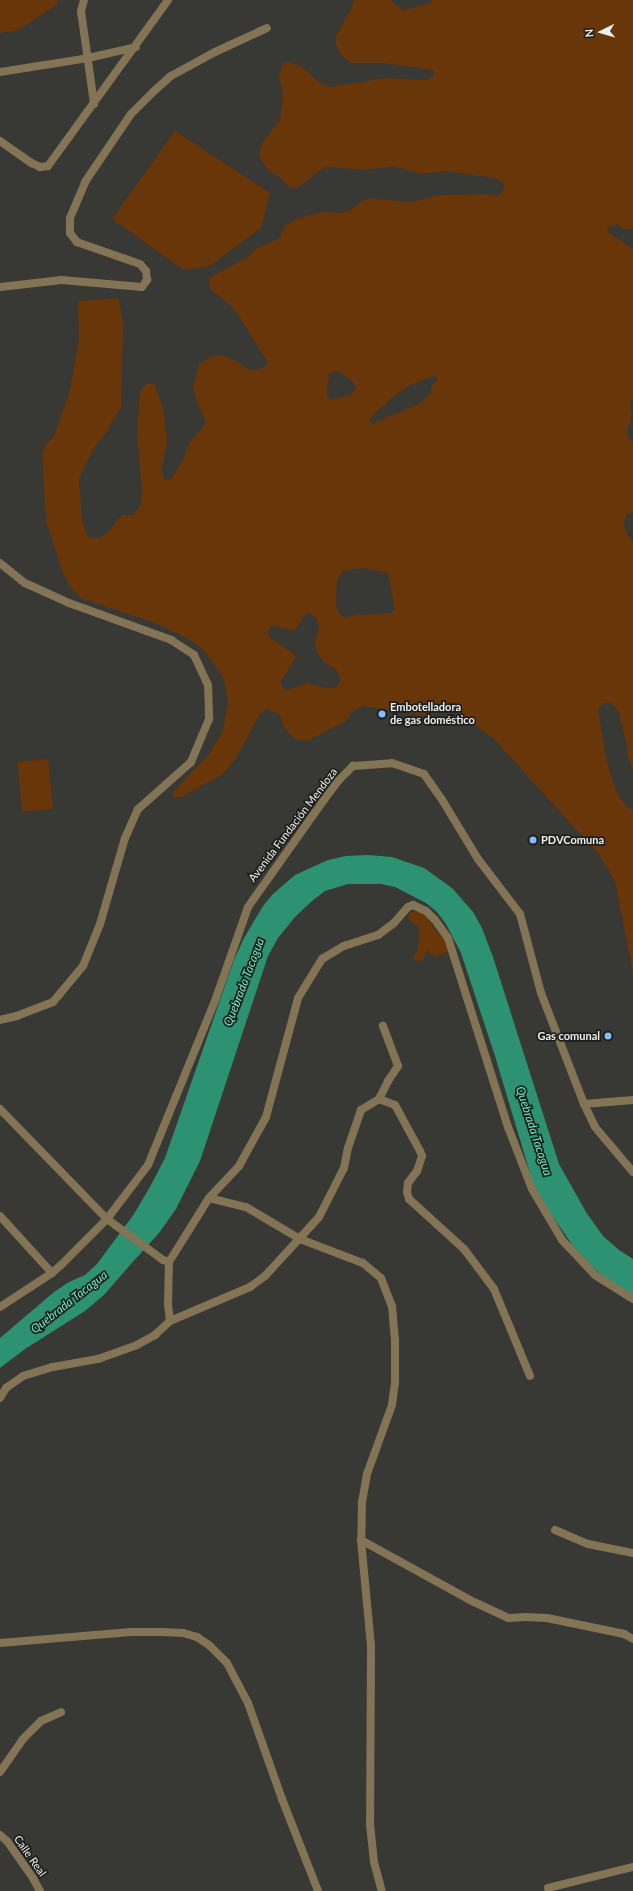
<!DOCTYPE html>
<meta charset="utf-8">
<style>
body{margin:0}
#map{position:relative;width:633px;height:1891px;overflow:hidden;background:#383834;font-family:Lato,sans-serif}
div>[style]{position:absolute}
.green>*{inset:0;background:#683609;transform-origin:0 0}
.water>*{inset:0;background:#2c9272}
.minor>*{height:8px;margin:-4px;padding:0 4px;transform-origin:4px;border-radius:4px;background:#837456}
.dots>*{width:11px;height:11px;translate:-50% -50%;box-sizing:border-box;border:2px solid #1f1f1d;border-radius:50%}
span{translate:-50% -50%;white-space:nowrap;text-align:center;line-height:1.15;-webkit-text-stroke:3.5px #1f1f1d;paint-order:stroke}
.poi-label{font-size:11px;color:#eeeeeb;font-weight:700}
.left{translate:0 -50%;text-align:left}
.right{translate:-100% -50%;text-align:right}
.street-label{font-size:11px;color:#eeeeeb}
.water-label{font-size:12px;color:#6bf1c4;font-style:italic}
.north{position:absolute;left:581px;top:12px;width:40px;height:40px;-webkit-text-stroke:3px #1f1f1d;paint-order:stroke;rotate:265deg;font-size:11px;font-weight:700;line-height:16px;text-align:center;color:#eeeeeb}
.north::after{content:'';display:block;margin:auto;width:14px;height:18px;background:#eeeeeb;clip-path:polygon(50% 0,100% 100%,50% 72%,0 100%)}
</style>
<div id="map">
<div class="green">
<i style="clip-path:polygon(0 0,58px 0,57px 4px,19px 30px,0 33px)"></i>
<i style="clip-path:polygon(evenodd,354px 0,390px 0,403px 10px,406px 10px,427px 4px,434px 0,633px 0,633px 229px,624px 229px,617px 224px,607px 228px,608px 232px,633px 249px,633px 399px,630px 400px,632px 416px,627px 431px,628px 438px,633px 442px,633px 512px,627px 514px,624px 524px,628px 536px,633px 542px,633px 769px,628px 758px,626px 741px,618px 710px,611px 703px,604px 703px,598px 709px,606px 757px,613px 782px,620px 798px,628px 808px,633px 810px,633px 973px,615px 881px,600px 856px,494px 739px,459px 713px,440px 708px,428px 716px,364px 706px,353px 711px,346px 721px,307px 741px,294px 739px,284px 727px,279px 714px,266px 709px,260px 714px,236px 758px,223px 774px,182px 797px,173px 797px,174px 791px,209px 754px,223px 731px,228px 702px,224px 680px,213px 662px,201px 648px,187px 638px,158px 624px,81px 598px,71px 588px,62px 570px,46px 521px,42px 452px,47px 443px,54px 436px,69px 394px,79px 339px,78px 301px,119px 298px,123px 326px,121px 409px,115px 416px,107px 431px,92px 451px,79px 479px,82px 520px,85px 529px,88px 537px,100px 538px,107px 533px,122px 515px,133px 515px,141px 505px,142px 489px,137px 434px,140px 391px,146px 384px,154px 383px,163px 407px,167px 442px,162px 468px,164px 480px,168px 480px,172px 478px,184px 458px,188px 445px,205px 424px,205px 420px,197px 402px,193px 388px,199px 364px,214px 356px,222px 355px,234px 360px,250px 370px,262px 369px,268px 363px,239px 316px,229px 304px,210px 289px,209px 278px,249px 256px,255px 249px,279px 239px,285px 226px,293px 221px,308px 215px,325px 212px,340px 213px,351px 210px,361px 202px,370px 198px,404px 202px,418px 201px,438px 195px,487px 194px,496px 196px,503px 192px,504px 184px,495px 178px,446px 171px,421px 174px,394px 166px,366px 170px,326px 167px,315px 174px,301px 186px,294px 188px,289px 187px,278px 176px,268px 170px,260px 158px,259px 153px,262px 144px,280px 119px,283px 96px,279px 75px,282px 66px,286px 62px,290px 62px,301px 66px,320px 83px,329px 87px,386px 78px,427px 80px,434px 75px,434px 71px,422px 68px,382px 63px,351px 63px,343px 57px,336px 45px,336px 36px,351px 9px,354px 0,338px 371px,353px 382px,356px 389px,350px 395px,330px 400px,327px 395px,329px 374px,338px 371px,354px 0,435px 376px,438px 379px,432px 386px,430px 394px,420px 403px,372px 424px,369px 421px,374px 414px,394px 396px,412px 384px,435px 376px,354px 0,364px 568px,388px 573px,395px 609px,391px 613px,357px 615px,345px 618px,340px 614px,336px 606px,337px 579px,344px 571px,364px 568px,354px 0,310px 613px,317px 619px,319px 627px,315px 644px,316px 651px,325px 663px,336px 669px,341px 681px,335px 688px,327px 688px,307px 683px,287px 691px,282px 687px,281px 681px,296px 657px,287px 649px,269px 637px,268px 630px,274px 625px,294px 631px,304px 616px,310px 613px)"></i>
<i style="clip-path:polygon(175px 131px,270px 193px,261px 228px,210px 266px,184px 270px,112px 219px)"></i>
<i style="left:48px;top:759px;width:50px;height:31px;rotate:84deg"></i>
<i style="clip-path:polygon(410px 912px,423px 912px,428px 918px,436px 932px,442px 935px,447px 945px,448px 952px,437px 956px,430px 954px,427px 950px,423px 960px,417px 961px,413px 957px,418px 950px,419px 930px,418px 925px,412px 923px,408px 917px)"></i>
</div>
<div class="water">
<i style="clip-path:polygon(368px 855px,392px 857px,424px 868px,452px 888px,473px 912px,482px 928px,493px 957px,559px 1164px,586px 1212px,603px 1236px,619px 1250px,633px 1259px,633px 1296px,610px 1282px,590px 1265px,573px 1246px,544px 1204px,533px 1183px,495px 1056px,461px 953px,446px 924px,437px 912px,426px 903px,395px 887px,381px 884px,348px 884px,325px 891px,312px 901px,295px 917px,278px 938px,268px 956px,200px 1161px,176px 1209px,159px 1233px,130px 1265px,104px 1295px,85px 1311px,25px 1349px,0 1368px,0 1338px,54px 1292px,69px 1282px,85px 1275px,97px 1264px,134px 1214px,151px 1185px,165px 1158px,234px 960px,244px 938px,263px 906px,273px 894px,295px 875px,308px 869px,328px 860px,346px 856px)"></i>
</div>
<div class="minor">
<i style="left:84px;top:0;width:11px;rotate:105deg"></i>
<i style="left:81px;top:11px;width:94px;rotate:82deg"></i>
<i style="left:0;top:72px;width:89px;rotate:-9deg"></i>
<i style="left:88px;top:58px;width:49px;rotate:-12.9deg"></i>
<i style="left:0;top:141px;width:39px;rotate:35deg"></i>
<i style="left:32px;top:163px;width:9px;rotate:27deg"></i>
<i style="left:40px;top:167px;width:8px;rotate:-7deg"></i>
<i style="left:48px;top:166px;width:205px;rotate:-54.1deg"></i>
<i style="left:0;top:287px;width:62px;rotate:-6.4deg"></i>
<i style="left:62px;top:280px;width:80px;rotate:5deg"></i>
<i style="left:142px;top:287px;width:9px;rotate:-54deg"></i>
<i style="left:147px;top:280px;width:9px;rotate:-96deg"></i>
<i style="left:146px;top:271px;width:9px;rotate:-131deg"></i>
<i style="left:140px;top:264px;width:67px;rotate:-160.8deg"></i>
<i style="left:77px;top:242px;width:11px;rotate:-128deg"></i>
<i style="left:70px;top:233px;width:15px;rotate:-90deg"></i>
<i style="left:70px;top:218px;width:39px;rotate:-67deg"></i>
<i style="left:85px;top:182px;width:82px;rotate:-55.9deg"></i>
<i style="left:131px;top:114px;width:31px;rotate:-45deg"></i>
<i style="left:153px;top:92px;width:24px;rotate:-42deg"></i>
<i style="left:171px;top:76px;width:50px;rotate:-28.6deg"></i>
<i style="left:215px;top:52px;width:57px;rotate:-24.8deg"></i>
<i style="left:0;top:563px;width:32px;rotate:39deg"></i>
<i style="left:25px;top:583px;width:48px;rotate:24.4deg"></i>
<i style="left:69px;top:603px;width:109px;rotate:19.9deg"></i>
<i style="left:171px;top:640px;width:27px;rotate:33deg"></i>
<i style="left:194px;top:655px;width:33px;rotate:65deg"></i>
<i style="left:208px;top:685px;width:34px;rotate:88deg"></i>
<i style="left:209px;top:719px;width:47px;rotate:112.7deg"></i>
<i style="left:191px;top:762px;width:71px;rotate:138.4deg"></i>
<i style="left:138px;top:809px;width:32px;rotate:114deg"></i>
<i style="left:125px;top:838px;width:90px;rotate:106.2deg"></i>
<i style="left:100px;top:924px;width:45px;rotate:112deg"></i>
<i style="left:83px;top:966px;width:47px;rotate:129.8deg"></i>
<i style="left:53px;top:1002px;width:39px;rotate:159deg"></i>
<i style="left:17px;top:1016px;width:17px;rotate:167deg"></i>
<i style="left:379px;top:1099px;width:17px;rotate:21deg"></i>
<i style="left:395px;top:1105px;width:52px;rotate:61.5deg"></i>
<i style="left:420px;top:1151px;width:5px;rotate:68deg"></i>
<i style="left:422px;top:1156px;width:16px;rotate:108deg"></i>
<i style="left:417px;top:1171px;width:15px;rotate:127deg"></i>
<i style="left:408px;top:1183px;width:9px;rotate:96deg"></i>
<i style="left:407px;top:1192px;width:7px;rotate:74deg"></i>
<i style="left:409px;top:1199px;width:74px;rotate:42.3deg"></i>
<i style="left:464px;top:1249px;width:50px;rotate:53.1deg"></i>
<i style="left:494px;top:1289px;width:94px;rotate:67.5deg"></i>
<i style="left:584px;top:1104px;width:49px;rotate:-4.7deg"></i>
<i style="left:0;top:1109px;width:153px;rotate:45.8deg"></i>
<i style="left:107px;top:1219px;width:69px;rotate:36.2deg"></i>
<i style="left:163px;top:1260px;width:6px;rotate:18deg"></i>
<i style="left:209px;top:1198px;width:38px;rotate:14deg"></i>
<i style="left:246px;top:1207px;width:63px;rotate:30.7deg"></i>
<i style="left:300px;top:1239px;width:67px;rotate:20.9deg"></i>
<i style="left:363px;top:1263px;width:23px;rotate:40deg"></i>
<i style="left:381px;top:1278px;width:30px;rotate:69deg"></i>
<i style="left:392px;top:1306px;width:34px;rotate:85deg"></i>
<i style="left:395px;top:1340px;width:43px;rotate:90deg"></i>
<i style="left:395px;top:1383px;width:22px;rotate:98deg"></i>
<i style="left:392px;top:1405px;width:73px;rotate:109.9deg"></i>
<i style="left:367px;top:1474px;width:27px;rotate:100deg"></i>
<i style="left:362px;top:1501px;width:39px;rotate:91deg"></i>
<i style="left:361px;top:1540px;width:105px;rotate:84.6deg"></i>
<i style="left:371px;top:1645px;width:179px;rotate:90.3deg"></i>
<i style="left:370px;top:1824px;width:38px;rotate:84deg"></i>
<i style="left:374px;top:1862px;width:30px;rotate:75deg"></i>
<i style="left:0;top:1216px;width:77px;rotate:47.6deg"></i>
<i style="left:0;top:1307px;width:62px;rotate:-33.2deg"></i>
<i style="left:52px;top:1273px;width:12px;rotate:-42deg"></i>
<i style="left:61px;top:1265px;width:65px;rotate:-45deg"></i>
<i style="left:107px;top:1219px;width:68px;rotate:-52.8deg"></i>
<i style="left:148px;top:1165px;width:180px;rotate:-67.8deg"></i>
<i style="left:216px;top:998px;width:96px;rotate:-70.6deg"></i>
<i style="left:248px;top:907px;width:130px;rotate:-54.7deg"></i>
<i style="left:323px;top:801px;width:26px;rotate:-53deg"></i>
<i style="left:339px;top:780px;width:20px;rotate:-45deg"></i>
<i style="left:353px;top:766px;width:39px;rotate:-4deg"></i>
<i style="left:392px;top:763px;width:34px;rotate:19deg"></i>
<i style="left:424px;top:774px;width:29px;rotate:55deg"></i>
<i style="left:441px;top:798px;width:71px;rotate:58.8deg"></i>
<i style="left:478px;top:859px;width:69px;rotate:52.6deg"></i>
<i style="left:520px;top:914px;width:82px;rotate:75.1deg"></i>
<i style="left:541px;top:993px;width:119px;rotate:68.8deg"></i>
<i style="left:584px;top:1104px;width:25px;rotate:64deg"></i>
<i style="left:595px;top:1127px;width:59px;rotate:49.8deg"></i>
<i style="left:170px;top:1321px;width:87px;rotate:-23deg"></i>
<i style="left:250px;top:1287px;width:19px;rotate:-36deg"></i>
<i style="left:265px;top:1276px;width:80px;rotate:-47.5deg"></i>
<i style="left:319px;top:1217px;width:55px;rotate:-63deg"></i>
<i style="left:344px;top:1168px;width:20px;rotate:-79deg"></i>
<i style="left:348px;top:1148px;width:40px;rotate:-71.1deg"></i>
<i style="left:361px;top:1110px;width:21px;rotate:-31deg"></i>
<i style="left:379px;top:1099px;width:20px;rotate:-63deg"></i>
<i style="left:388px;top:1081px;width:18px;rotate:-56deg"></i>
<i style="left:398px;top:1066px;width:43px;rotate:-110.6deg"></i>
<i style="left:0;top:1398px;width:12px;rotate:-59deg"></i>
<i style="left:6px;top:1388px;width:21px;rotate:-35deg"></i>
<i style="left:23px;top:1376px;width:31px;rotate:-17deg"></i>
<i style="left:53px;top:1367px;width:46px;rotate:-10.1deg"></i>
<i style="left:98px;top:1359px;width:41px;rotate:-19.7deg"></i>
<i style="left:137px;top:1345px;width:21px;rotate:-29deg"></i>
<i style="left:155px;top:1335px;width:21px;rotate:-43deg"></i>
<i style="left:170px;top:1321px;width:16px;rotate:-97deg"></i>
<i style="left:168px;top:1305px;width:43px;rotate:-88.7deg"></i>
<i style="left:169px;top:1262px;width:75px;rotate:-58deg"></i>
<i style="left:209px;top:1198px;width:44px;rotate:-46.8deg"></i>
<i style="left:239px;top:1166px;width:56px;rotate:-61.1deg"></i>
<i style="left:266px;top:1117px;width:123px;rotate:-74.9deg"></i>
<i style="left:298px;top:998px;width:46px;rotate:-58.4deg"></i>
<i style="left:322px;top:959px;width:26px;rotate:-31deg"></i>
<i style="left:344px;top:946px;width:36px;rotate:-18deg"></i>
<i style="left:378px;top:935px;width:20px;rotate:-37deg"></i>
<i style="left:394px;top:923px;width:21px;rotate:-49deg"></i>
<i style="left:408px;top:907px;width:5px;rotate:-22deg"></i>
<i style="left:413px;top:905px;width:14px;rotate:25deg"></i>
<i style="left:426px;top:911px;width:13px;rotate:45deg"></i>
<i style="left:435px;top:920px;width:22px;rotate:54deg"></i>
<i style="left:448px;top:938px;width:198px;rotate:72.4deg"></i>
<i style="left:508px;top:1127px;width:66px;rotate:68.8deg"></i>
<i style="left:532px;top:1189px;width:59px;rotate:59.5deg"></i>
<i style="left:562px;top:1240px;width:48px;rotate:46.7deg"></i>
<i style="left:595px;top:1275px;width:45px;rotate:32.3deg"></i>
<i style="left:555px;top:1530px;width:36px;rotate:23deg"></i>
<i style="left:588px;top:1544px;width:46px;rotate:11.3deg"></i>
<i style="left:361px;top:1540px;width:129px;rotate:28.8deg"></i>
<i style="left:474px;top:1602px;width:38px;rotate:25deg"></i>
<i style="left:509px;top:1618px;width:17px;rotate:-3deg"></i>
<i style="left:526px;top:1617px;width:21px;rotate:3deg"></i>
<i style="left:547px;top:1618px;width:79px;rotate:11.7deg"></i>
<i style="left:624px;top:1634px;width:10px;rotate:29deg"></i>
<i style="left:0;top:1643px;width:131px;rotate:-4.8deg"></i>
<i style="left:131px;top:1632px;width:31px"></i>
<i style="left:162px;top:1632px;width:21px;rotate:3deg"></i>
<i style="left:183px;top:1633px;width:15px;rotate:16deg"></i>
<i style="left:197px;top:1637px;width:14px;rotate:34deg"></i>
<i style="left:209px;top:1645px;width:25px;rotate:45deg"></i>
<i style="left:227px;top:1663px;width:45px;rotate:62.3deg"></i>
<i style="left:248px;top:1703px;width:102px;rotate:70.5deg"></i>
<i style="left:282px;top:1799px;width:99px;rotate:68.6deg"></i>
<i style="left:0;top:1772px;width:40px;rotate:-55.1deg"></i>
<i style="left:23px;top:1739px;width:25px;rotate:-45deg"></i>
<i style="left:41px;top:1721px;width:22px;rotate:-24deg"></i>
<i style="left:0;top:1835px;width:9px;rotate:41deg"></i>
<i style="left:7px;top:1841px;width:45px;rotate:54.9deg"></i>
<i style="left:33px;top:1878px;width:15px;rotate:62deg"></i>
<i style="left:548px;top:1888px;width:88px;rotate:-13.9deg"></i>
</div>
<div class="dots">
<i style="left:382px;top:714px;background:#84bcfb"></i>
<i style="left:533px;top:840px;background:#84bcfb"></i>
<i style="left:608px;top:1036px;background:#84bcfb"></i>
</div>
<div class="poi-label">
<span class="left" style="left:390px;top:714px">Embotelladora<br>de gas doméstico</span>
<span class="left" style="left:541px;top:840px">PDVComuna</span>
<span class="right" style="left:600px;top:1036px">Gas comunal</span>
</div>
<div class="street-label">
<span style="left:293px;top:825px;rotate:-53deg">Avenida Fundación Mendoza</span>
<span style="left:30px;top:1856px;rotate:55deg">Calle Real</span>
</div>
<div class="water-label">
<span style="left:244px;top:982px;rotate:-69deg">Quebrada Tacagua</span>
<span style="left:534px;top:1131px;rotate:72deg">Quebrada Tacagua</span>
<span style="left:69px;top:1302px;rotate:-38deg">Quebrada Tacagua</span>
</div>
<div class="north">N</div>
</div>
